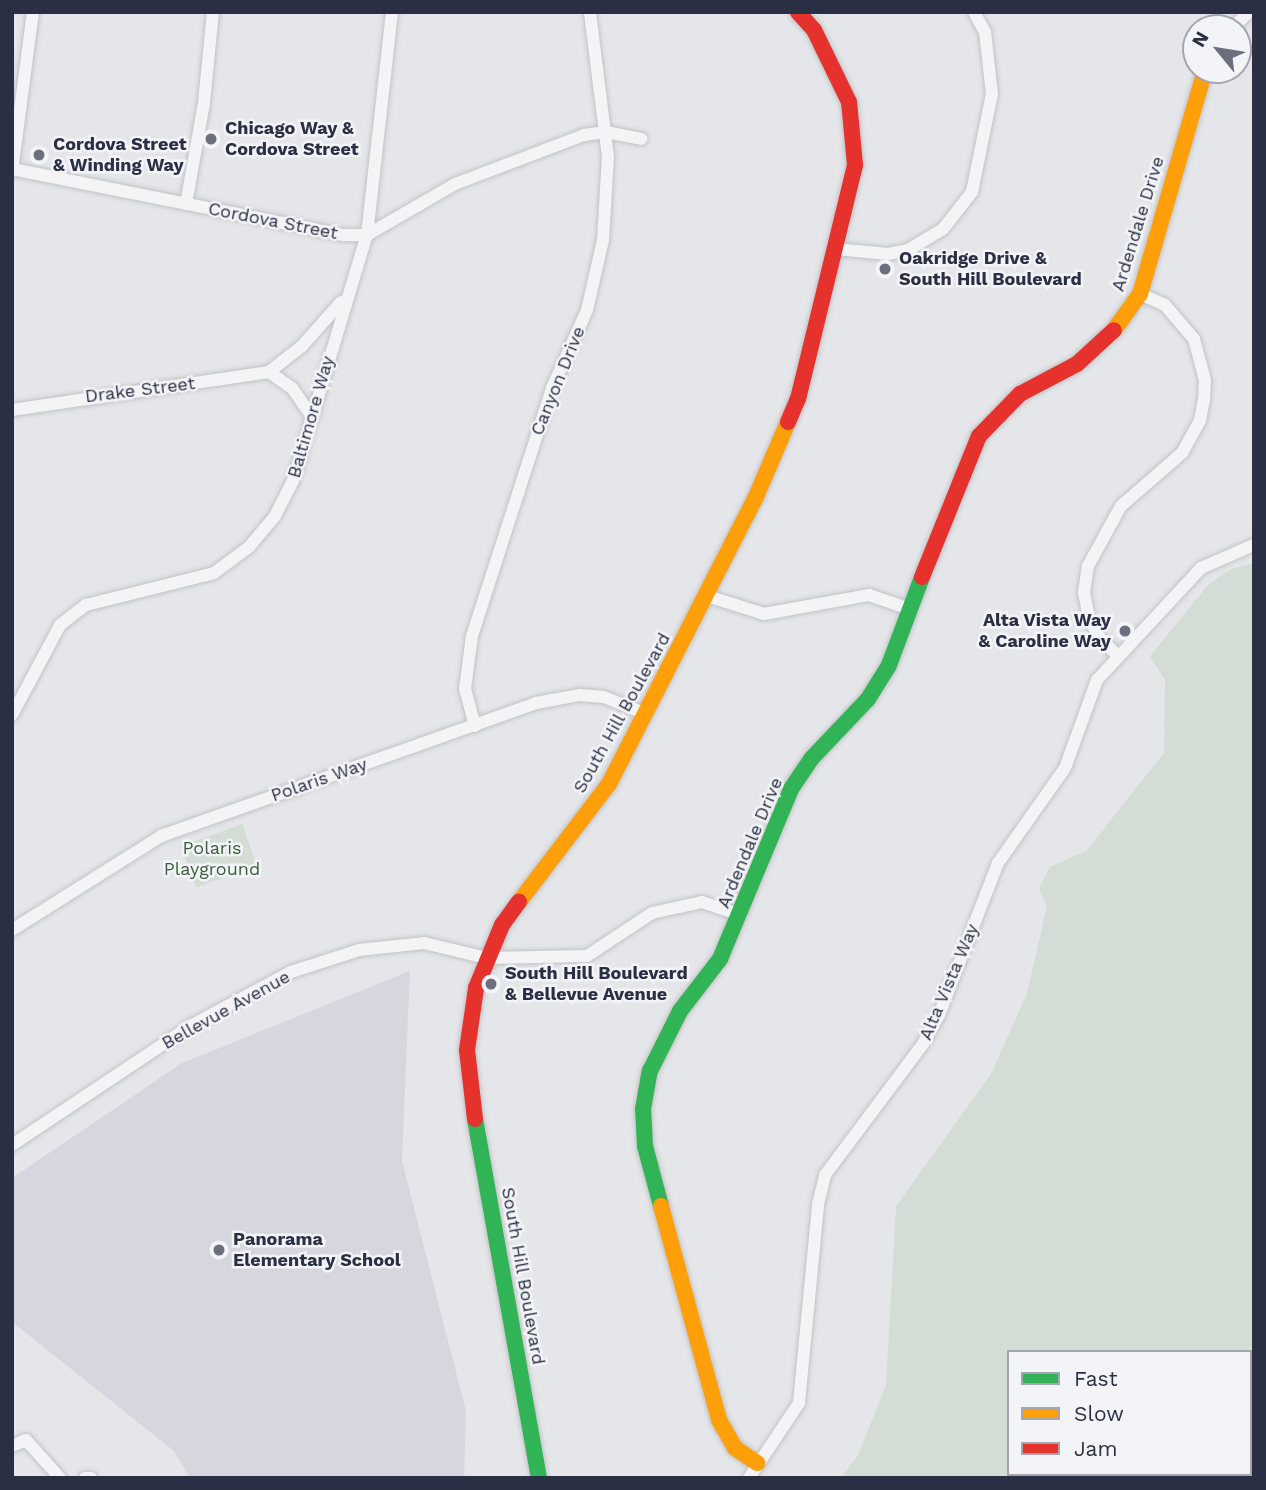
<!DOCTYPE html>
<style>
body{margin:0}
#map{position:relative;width:1266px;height:1490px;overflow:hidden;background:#e5e6e9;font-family:"Work Sans",sans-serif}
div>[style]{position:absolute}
.built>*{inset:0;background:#d6d7de}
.green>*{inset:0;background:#d3ddd5;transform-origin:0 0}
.roads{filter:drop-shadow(0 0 2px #c2c3c7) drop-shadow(0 0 2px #c2c3c7)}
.street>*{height:12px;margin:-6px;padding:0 6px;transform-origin:6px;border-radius:6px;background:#f4f4f6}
.fast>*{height:16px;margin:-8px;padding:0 8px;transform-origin:8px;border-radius:8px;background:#30b455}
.slow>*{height:16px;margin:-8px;padding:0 8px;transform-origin:8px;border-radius:8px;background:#ff9f0a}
.jam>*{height:16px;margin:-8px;padding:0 8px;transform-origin:8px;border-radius:8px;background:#e5322d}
.dots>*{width:19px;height:19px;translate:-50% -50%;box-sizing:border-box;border:4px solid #f3f4f8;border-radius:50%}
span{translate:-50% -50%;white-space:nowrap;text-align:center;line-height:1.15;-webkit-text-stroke:5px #f3f4f8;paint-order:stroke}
.poi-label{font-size:18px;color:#2b2f43;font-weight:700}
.left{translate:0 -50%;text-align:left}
.right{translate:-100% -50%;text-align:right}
.street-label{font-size:18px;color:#2b2f43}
.park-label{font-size:18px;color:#395f3a}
.frame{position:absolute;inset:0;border:14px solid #2b2f43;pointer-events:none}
.legend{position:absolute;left:1007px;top:1350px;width:245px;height:126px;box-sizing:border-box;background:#f3f4f8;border:2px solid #a3a5b0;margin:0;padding:9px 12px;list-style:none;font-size:21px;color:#2b2f43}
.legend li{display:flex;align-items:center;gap:14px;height:35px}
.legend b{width:35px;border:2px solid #a3a5b0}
.north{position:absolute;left:1182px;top:14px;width:70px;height:70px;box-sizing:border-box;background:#f3f4f8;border:2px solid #a3a5b0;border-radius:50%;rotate:300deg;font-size:19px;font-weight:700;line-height:28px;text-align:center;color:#2b2f43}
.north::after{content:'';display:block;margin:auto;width:24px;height:32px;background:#6c6f7d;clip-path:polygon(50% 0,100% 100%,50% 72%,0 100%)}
</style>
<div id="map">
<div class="built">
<i style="clip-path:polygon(410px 971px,402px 1161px,466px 1411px,464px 1478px,190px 1478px,174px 1451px,12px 1322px,12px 1178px,182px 1063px)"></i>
</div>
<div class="green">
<i style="clip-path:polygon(evenodd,1254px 563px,1254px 1478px,841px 1478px,858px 1455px,886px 1385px,896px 1206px,991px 1074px,1027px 993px,1047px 906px,1039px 888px,1050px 867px,1086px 851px,1164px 753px,1165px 680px,1150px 656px,1209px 584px,1231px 569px,1254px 563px,1009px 1352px,1250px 1352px,1250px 1474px,1009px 1474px,1009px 1352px)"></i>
<i style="left:242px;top:824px;width:44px;height:65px;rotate:70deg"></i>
</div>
<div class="roads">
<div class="street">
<i style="left:1232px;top:28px;width:23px;rotate:-43deg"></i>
<i style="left:12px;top:169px;width:338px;rotate:11.3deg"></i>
<i style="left:343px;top:235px;width:24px"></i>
<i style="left:367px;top:235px;width:102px;rotate:-30.1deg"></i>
<i style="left:455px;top:184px;width:138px;rotate:-20.8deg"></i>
<i style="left:584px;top:135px;width:22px;rotate:-8deg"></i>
<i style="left:606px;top:132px;width:36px;rotate:11deg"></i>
<i style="left:12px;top:171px;width:160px;rotate:-82.5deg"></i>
<i style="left:186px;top:204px;width:103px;rotate:-79.9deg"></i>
<i style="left:204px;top:103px;width:91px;rotate:-84.4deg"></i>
<i style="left:836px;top:249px;width:52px;rotate:5.5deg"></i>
<i style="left:888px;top:254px;width:20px;rotate:-11deg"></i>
<i style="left:908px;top:250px;width:41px;rotate:-31deg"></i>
<i style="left:943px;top:229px;width:47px;rotate:-51.9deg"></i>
<i style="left:972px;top:192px;width:100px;rotate:-78.5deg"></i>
<i style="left:992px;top:94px;width:62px;rotate:-96.4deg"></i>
<i style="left:985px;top:32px;width:23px;rotate:-119deg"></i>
<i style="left:269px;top:372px;width:28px;rotate:35deg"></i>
<i style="left:292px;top:388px;width:35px;rotate:55deg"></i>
<i style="left:12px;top:410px;width:260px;rotate:-8.4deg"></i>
<i style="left:269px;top:372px;width:42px;rotate:-38.2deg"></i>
<i style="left:302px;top:346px;width:59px;rotate:-48.4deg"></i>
<i style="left:707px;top:596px;width:60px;rotate:17.5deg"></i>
<i style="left:764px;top:614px;width:107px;rotate:-10.3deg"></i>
<i style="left:869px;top:595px;width:40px;rotate:18.9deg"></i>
<i style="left:1116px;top:654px;width:24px;rotate:-135deg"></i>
<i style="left:1099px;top:637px;width:21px;rotate:-118deg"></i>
<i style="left:1089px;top:618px;width:25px;rotate:-101deg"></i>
<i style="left:1084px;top:593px;width:27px;rotate:-82deg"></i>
<i style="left:1088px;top:566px;width:68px;rotate:-61.2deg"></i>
<i style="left:1121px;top:506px;width:81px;rotate:-41deg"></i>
<i style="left:1182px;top:453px;width:38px;rotate:-61deg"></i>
<i style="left:1200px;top:420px;width:20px;rotate:-79deg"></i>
<i style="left:1204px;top:400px;width:20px;rotate:-87deg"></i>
<i style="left:1205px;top:380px;width:42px;rotate:-105deg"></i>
<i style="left:1194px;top:339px;width:45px;rotate:-130.5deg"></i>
<i style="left:1165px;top:305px;width:27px;rotate:-156deg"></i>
<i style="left:12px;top:715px;width:102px;rotate:-61.9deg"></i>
<i style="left:60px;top:625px;width:33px;rotate:-38deg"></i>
<i style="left:86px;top:605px;width:132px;rotate:-14deg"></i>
<i style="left:214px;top:573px;width:44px;rotate:-36.6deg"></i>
<i style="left:249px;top:547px;width:40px;rotate:-50deg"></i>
<i style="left:275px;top:516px;width:39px;rotate:-63deg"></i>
<i style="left:293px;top:481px;width:257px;rotate:-73.3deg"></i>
<i style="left:367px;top:235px;width:224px;rotate:-83.6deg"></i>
<i style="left:475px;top:726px;width:38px;rotate:-105deg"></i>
<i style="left:465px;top:689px;width:53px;rotate:-82.5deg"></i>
<i style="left:472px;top:636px;width:261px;rotate:-72.1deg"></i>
<i style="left:552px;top:388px;width:85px;rotate:-65.8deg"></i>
<i style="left:587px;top:310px;width:72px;rotate:-77.1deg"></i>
<i style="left:603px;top:240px;width:83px;rotate:-86.6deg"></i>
<i style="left:608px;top:157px;width:146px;rotate:-97.1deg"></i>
<i style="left:12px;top:930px;width:176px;rotate:-32.2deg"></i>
<i style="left:161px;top:836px;width:398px;rotate:-19.5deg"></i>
<i style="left:536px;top:703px;width:45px;rotate:-10.3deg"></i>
<i style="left:580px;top:695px;width:24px;rotate:5deg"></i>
<i style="left:604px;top:697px;width:45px;rotate:22deg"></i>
<i style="left:12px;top:1145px;width:216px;rotate:-33.7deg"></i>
<i style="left:192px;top:1025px;width:112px;rotate:-28.2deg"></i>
<i style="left:291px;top:972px;width:71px;rotate:-17.9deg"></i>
<i style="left:359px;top:950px;width:65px;rotate:-6.1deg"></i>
<i style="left:424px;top:943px;width:65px;rotate:13.4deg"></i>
<i style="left:487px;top:958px;width:100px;rotate:-1.1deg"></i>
<i style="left:587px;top:956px;width:78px;rotate:-33.5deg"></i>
<i style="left:652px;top:913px;width:51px;rotate:-12.4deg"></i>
<i style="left:702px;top:902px;width:41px;rotate:18.4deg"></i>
<i style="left:12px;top:1446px;width:15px;rotate:-23deg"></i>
<i style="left:26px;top:1440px;width:51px;rotate:48.2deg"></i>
<i style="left:85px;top:1478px;width:6px"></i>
<i style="left:749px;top:1478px;width:90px;rotate:-56.3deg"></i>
<i style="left:799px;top:1403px;width:200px;rotate:-84.5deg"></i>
<i style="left:818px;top:1204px;width:30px;rotate:-76deg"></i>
<i style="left:825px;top:1175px;width:164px;rotate:-53.2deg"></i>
<i style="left:923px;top:1044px;width:33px;rotate:-61deg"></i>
<i style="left:939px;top:1015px;width:163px;rotate:-68.8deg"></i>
<i style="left:998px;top:863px;width:116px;rotate:-54.8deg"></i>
<i style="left:1065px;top:768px;width:94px;rotate:-70deg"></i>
<i style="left:1097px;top:680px;width:153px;rotate:-47.1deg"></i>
<i style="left:1201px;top:568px;width:58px;rotate:-23.5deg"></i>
</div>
<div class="fast">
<i style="left:475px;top:1119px;width:365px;rotate:79.9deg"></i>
<i style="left:661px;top:1206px;width:62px;rotate:-104.9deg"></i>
<i style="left:645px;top:1146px;width:37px;rotate:-93deg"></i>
<i style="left:643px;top:1109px;width:39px;rotate:-80deg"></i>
<i style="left:650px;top:1071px;width:67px;rotate:-63.4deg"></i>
<i style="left:680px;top:1011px;width:66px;rotate:-52.4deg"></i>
<i style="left:720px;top:959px;width:184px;rotate:-67.3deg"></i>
<i style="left:791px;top:789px;width:37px;rotate:-56deg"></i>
<i style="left:812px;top:758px;width:81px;rotate:-46.5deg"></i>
<i style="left:868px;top:699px;width:40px;rotate:-58deg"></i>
<i style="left:889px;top:665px;width:94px;rotate:-69.4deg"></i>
</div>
<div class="slow">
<i style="left:1114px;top:330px;width:44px;rotate:-54.2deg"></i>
<i style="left:1140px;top:294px;width:233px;rotate:-73.8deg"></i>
<i style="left:519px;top:902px;width:148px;rotate:-52.7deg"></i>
<i style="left:609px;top:784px;width:320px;rotate:-62.9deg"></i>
<i style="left:755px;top:499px;width:84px;rotate:-66.8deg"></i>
<i style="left:661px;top:1206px;width:222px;rotate:74.8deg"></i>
<i style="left:719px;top:1420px;width:32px;rotate:60deg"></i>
<i style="left:735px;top:1448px;width:27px;rotate:34deg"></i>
</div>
<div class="jam">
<i style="left:788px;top:422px;width:25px;rotate:-67deg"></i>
<i style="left:798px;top:399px;width:241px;rotate:-76.3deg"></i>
<i style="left:855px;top:165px;width:63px;rotate:-95.4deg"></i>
<i style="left:849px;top:102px;width:80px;rotate:-115.9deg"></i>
<i style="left:814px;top:30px;width:24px;rotate:-132deg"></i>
<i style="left:922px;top:577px;width:152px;rotate:-68deg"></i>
<i style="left:979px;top:436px;width:59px;rotate:-45.7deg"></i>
<i style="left:1020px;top:394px;width:64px;rotate:-27.8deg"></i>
<i style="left:1077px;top:364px;width:50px;rotate:-42.6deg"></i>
<i style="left:475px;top:1119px;width:69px;rotate:-96.6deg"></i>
<i style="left:467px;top:1050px;width:63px;rotate:-81.7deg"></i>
<i style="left:476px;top:988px;width:68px;rotate:-67.6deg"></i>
<i style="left:502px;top:925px;width:29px;rotate:-54deg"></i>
</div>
</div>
<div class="dots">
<i style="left:211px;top:139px;background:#6c6f7d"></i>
<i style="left:39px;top:155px;background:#6c6f7d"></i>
<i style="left:885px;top:269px;background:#6c6f7d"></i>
<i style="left:1125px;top:631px;background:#6c6f7d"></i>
<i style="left:491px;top:984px;background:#6c6f7d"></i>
<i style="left:219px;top:1250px;background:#6c6f7d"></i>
</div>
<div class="poi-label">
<span class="left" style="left:225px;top:139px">Chicago Way &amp;<br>Cordova Street</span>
<span class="left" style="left:53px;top:155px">Cordova Street<br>&amp; Winding Way</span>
<span class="left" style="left:899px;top:269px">Oakridge Drive &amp;<br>South Hill Boulevard</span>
<span class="right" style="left:1111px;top:631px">Alta Vista Way<br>&amp; Caroline Way</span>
<span class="left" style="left:505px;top:984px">South Hill Boulevard<br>&amp; Bellevue Avenue</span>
<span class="left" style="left:233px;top:1250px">Panorama<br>Elementary School</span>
</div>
<div class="street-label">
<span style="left:273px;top:221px;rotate:11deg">Cordova Street</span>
<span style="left:1138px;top:224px;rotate:-73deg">Ardendale Drive</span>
<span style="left:558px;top:381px;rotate:-68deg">Canyon Drive</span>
<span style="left:140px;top:390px;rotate:-7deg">Drake Street</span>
<span style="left:311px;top:417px;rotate:-74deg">Baltimore Way</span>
<span style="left:622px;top:713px;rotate:-61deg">South Hill Boulevard</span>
<span style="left:319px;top:780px;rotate:-19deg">Polaris Way</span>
<span style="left:750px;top:843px;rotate:-67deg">Ardendale Drive</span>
<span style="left:949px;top:982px;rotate:-67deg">Alta Vista Way</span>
<span style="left:226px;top:1010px;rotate:-29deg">Bellevue Avenue</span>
<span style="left:523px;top:1276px;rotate:80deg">South Hill Boulevard</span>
</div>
<div class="park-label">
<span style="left:212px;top:859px">Polaris<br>Playground</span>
</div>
<div class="frame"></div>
<ul class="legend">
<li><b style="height:9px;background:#30b455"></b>Fast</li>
<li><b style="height:9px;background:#ff9f0a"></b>Slow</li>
<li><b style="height:9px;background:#e5322d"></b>Jam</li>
</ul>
<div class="north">N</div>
</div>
